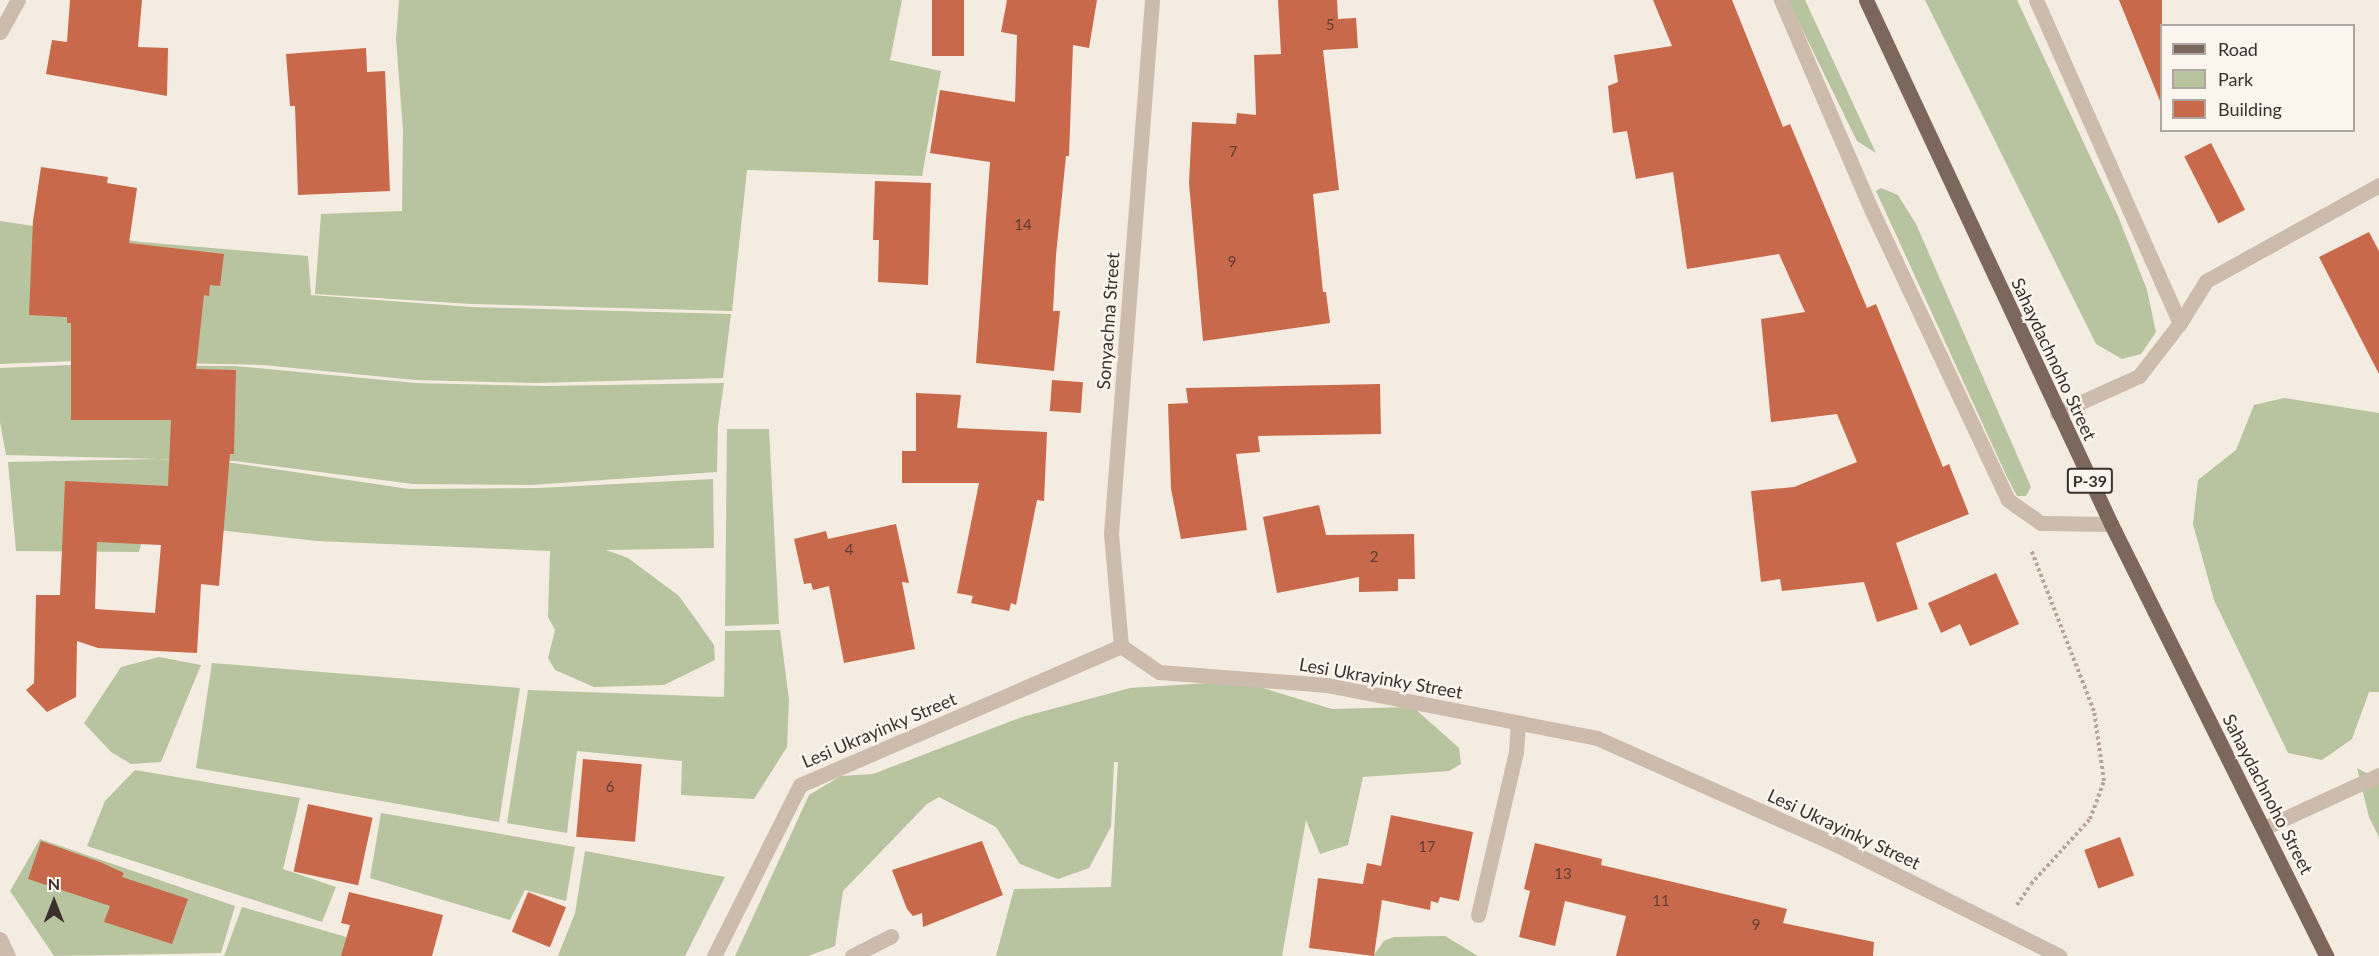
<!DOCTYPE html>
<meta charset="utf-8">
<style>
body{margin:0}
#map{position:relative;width:2379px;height:956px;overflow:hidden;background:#f4ebe1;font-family:Lato,sans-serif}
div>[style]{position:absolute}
.green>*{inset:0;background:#b8c4a0}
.building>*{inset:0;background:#c8694b;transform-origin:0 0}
.path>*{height:4px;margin-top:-2px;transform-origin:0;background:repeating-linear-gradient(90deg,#b9a596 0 3px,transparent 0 6px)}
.minor>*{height:15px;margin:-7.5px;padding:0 7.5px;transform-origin:7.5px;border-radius:7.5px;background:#cdbbac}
.major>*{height:15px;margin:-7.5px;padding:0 7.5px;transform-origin:7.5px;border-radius:7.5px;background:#7d675c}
span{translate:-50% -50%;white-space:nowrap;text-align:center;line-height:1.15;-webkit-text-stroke:5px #fbf5ee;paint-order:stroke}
.number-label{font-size:15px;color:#5e3e33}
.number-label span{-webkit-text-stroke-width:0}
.shield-label span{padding:2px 4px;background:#fbf5ee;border:2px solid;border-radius:4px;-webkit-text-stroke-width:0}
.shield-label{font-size:16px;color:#3b302b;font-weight:700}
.street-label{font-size:18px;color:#3b302b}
.legend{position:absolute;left:2160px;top:24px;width:195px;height:108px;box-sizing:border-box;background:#fbf5ee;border:2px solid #aea6a0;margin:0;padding:8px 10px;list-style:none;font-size:18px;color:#3b302b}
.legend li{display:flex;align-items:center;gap:12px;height:30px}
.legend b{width:30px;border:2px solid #aea6a0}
.north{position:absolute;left:24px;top:872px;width:60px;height:60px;-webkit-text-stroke:4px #fbf5ee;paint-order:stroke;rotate:0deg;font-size:16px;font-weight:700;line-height:24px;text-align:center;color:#3b302b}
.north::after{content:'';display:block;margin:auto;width:21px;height:27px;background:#3b302b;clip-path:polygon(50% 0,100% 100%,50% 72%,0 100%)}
</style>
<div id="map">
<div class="green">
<i style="clip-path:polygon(399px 0,902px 0,890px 60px,941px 71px,922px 176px,747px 170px,732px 311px,471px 304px,315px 294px,321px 214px,402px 211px,403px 130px,396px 39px)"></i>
<i style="clip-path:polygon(1788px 0,1805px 0,1876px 153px,1857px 141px)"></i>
<i style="clip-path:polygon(1925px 0,2017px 0,2118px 216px,2147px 290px,2156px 332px,2141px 354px,2122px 359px,2096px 344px)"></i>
<i style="clip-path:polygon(1881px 188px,1898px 195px,1916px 224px,2031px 487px,2026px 496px,2017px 496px,2007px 477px,1876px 191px)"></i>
<i style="clip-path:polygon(0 221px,141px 242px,308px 256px,311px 295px,471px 307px,731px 314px,723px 378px,535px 383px,415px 380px,263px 365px,75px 361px,0 364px)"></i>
<i style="clip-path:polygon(71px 365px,235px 366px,416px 383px,545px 386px,724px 383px,718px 425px,717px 472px,531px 485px,413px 484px,235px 461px,6px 455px,0 422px,0 368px)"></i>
<i style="clip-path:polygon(2284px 398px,2379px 413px,2379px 692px,2369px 692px,2352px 739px,2322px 760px,2288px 753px,2214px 600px,2193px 524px,2198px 480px,2236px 450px,2254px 405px)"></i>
<i style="clip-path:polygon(727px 429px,769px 429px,779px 624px,725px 626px)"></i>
<i style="clip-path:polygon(158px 459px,233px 463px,409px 489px,539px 488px,713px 479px,714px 548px,606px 550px,628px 558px,679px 596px,714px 645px,715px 660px,664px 685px,594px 687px,555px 670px,548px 658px,555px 630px,548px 617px,550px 551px,317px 541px,147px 522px,139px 552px,16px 551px,8px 462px)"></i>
<i style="clip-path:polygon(780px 630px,789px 700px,787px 747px,754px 799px,681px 795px,682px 761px,577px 751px,567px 833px,507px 823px,528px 690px,724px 697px,725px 631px)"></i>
<i style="clip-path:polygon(159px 657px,201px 665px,161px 762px,131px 764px,111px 752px,84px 723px,121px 667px)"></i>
<i style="clip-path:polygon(212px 663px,520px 688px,499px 822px,196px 768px)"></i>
<i style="clip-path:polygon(1240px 681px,1332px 709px,1413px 707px,1459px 748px,1461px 764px,1449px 771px,1363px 777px,1348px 845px,1320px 854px,1306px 820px,1282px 956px,996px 956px,1014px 889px,1111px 887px,1118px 762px,1114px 762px,1111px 827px,1089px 868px,1058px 879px,1020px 864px,996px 827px,939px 797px,927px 804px,843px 891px,835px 946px,808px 956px,735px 956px,809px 795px,841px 776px,873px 774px,1022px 717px,1130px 688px)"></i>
<i style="clip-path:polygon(2357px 768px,2379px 780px,2379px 837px,2369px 817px)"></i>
<i style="clip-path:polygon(135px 770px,300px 798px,283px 869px,336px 887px,322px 922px,87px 846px,105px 801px)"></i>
<i style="clip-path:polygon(381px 813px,575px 847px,566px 901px,525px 890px,510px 920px,370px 878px)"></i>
<i style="clip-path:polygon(40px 839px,235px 906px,221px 953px,54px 956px,10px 891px)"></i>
<i style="clip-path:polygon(585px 851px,725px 877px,685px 956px,558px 956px,575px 913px)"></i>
<i style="clip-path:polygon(242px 907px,336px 934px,410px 956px,224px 956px)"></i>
<i style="clip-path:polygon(1445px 936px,1478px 956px,1373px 956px,1384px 941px,1394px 937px)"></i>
</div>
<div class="building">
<i style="clip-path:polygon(70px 0,142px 0,138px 47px,168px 48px,167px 96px,46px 74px,52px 40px,67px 42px)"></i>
<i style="left:932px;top:0;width:32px;height:56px"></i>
<i style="clip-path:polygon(1007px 0,1097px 0,1089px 48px,1073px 45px,1069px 156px,1066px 156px,1056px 255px,1053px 311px,1060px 311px,1054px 371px,976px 363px,990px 162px,930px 153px,940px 90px,1015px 102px,1017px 35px,1001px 32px)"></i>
<i style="clip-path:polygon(1278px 0,1337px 0,1338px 19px,1356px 18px,1358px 48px,1323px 50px,1339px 190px,1313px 194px,1323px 292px,1326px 292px,1330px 323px,1203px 341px,1189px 183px,1192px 122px,1236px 124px,1237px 113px,1256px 115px,1254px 55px,1281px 54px)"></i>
<i style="clip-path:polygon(1653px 0,1732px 0,1783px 127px,1790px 124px,1867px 308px,1876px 304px,1943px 467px,1949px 464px,1969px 514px,1896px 543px,1918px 609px,1877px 622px,1864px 582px,1782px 591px,1780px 579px,1761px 582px,1751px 491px,1794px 487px,1857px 462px,1837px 414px,1771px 422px,1761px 319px,1805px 312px,1779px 254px,1687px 269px,1673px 172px,1636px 179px,1627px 131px,1613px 133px,1608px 86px,1618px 82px,1614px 55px,1672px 46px)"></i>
<i style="clip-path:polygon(2119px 0,2162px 0,2162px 101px,2160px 101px)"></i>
<i style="clip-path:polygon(366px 48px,367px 72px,385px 71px,390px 191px,298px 195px,295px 106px,290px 106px,286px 54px)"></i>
<i style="left:2211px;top:143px;width:75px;height:30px;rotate:63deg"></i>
<i style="clip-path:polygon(evenodd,41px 167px,108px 177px,107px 183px,137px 188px,129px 243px,224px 254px,220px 286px,210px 285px,209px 296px,204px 295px,196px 369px,236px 370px,234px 454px,230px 454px,219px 586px,201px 584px,197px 653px,98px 648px,77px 641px,76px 697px,47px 712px,26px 690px,34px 683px,36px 595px,60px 595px,65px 481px,168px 486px,171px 420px,71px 420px,71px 323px,67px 323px,67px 317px,29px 315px,33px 221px,41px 167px,97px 542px,161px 545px,155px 613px,95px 609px,97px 542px)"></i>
<i style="clip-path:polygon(875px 181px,931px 183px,928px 285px,878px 282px,879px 240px,873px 240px)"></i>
<i style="clip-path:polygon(2369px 232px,2379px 251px,2379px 374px,2319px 257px)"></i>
<i style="left:1052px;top:380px;width:31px;height:31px;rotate:4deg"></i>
<i style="clip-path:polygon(1380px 384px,1381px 434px,1258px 436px,1260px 452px,1236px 454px,1247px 530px,1181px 539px,1171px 489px,1168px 404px,1188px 403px,1186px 388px)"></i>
<i style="clip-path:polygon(916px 393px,961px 395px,957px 428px,1047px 432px,1044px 501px,1037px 500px,1016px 605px,1011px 603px,1009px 611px,971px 603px,973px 596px,957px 593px,979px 483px,902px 483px,902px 451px,916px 451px)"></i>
<i style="clip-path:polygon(1319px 505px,1326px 535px,1414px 534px,1415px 579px,1398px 579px,1398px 591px,1359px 592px,1359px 577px,1277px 593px,1263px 517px)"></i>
<i style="clip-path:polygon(896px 524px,909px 583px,902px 582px,915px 649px,844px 663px,829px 586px,813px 590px,811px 583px,804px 584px,794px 539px,826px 531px,828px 539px)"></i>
<i style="clip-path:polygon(1996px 573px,2019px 624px,1970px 646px,1960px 624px,1941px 633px,1928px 603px)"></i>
<i style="left:583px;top:759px;width:59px;height:78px;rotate:5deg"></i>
<i style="left:308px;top:804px;width:66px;height:69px;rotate:12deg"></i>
<i style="clip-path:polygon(1391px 815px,1473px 832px,1459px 901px,1440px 897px,1438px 903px,1431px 901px,1430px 910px,1382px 900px,1374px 956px,1309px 948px,1318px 878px,1363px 884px,1367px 863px,1381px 866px)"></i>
<i style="left:2120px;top:837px;width:41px;height:38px;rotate:70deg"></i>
<i style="clip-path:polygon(41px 841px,100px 862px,124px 873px,122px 877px,188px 899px,172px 944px,104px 922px,110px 906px,28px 879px)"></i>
<i style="clip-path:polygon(982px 841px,1003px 895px,923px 927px,922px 913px,913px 916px,907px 909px,892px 870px)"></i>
<i style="clip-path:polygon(1535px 843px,1602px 859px,1601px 865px,1787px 909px,1783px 923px,1874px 942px,1873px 956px,1616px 956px,1626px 916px,1565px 901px,1555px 946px,1519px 937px,1530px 891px,1524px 889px)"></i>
<i style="clip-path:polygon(349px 892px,443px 915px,432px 956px,341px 956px,350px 925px,341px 923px)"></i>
<i style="left:528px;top:892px;width:41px;height:43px;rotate:22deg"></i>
</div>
<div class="path">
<i style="left:2017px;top:905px;width:25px;rotate:-56deg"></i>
<i style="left:2031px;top:884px;width:88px;rotate:-47.8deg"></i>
<i style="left:2090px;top:819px;width:40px;rotate:-69.8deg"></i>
<i style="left:2104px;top:781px;width:71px;rotate:-98.1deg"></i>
<i style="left:2094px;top:711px;width:174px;rotate:-111.3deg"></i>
</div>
<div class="minor">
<i style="left:1781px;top:0;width:230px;rotate:66.7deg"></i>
<i style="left:1872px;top:211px;width:319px;rotate:64.8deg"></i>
<i style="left:2008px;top:500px;width:40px;rotate:34.9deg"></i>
<i style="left:2041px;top:523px;width:70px;rotate:0.8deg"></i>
<i style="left:2036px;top:0;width:354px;rotate:66deg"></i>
<i style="left:2180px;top:323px;width:67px;rotate:127.7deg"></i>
<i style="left:2139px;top:376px;width:90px;rotate:155.7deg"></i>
<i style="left:0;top:32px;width:37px;rotate:-61deg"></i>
<i style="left:2180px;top:323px;width:49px;rotate:-58.2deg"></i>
<i style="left:2206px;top:281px;width:198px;rotate:-29deg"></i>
<i style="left:1121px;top:646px;width:113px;rotate:-95.1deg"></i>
<i style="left:1111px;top:533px;width:535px;rotate:-85.6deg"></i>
<i style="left:2264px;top:828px;width:127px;rotate:-24.7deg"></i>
<i style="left:1478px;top:915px;width:167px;rotate:-76.9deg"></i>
<i style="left:1516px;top:752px;width:29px;rotate:-86deg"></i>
<i style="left:0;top:939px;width:19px;rotate:65deg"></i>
<i style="left:714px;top:956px;width:191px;rotate:-63.3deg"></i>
<i style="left:800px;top:785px;width:350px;rotate:-23.4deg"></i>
<i style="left:1121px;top:646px;width:46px;rotate:34.4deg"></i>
<i style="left:1159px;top:672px;width:169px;rotate:4.4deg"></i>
<i style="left:1327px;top:685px;width:275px;rotate:11.1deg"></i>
<i style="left:1597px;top:738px;width:261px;rotate:24deg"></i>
<i style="left:1835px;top:844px;width:251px;rotate:26.5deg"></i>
<i style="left:852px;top:956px;width:44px;rotate:-27.1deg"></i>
</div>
<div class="major">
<i style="left:1866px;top:0;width:578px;rotate:64.94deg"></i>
<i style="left:2111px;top:524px;width:483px;rotate:63.5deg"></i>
</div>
<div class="number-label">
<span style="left:1330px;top:25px">5</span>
<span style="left:1233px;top:152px">7</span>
<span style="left:1023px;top:225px">14</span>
<span style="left:1232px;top:262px">9</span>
<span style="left:849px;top:550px">4</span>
<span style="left:1374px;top:557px">2</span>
<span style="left:610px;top:787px">6</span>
<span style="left:1427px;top:847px">17</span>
<span style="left:1563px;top:874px">13</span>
<span style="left:1661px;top:901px">11</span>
<span style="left:1756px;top:925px">9</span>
</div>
<div class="shield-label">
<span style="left:2090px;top:481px">Р-39</span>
</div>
<div class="street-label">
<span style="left:1108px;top:321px;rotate:-86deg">Sonyachna Street</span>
<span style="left:2054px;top:359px;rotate:65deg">Sahaydachnoho Street</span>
<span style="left:1381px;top:678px;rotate:10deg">Lesi Ukrayinky Street</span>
<span style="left:879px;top:730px;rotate:-23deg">Lesi Ukrayinky Street</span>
<span style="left:2268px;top:794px;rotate:63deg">Sahaydachnoho Street</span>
<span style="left:1844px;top:829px;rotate:25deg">Lesi Ukrayinky Street</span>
</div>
<ul class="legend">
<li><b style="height:8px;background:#7d675c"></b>Road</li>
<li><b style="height:16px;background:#b8c4a0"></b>Park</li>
<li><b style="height:16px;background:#c8694b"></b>Building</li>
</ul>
<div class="north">N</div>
</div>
